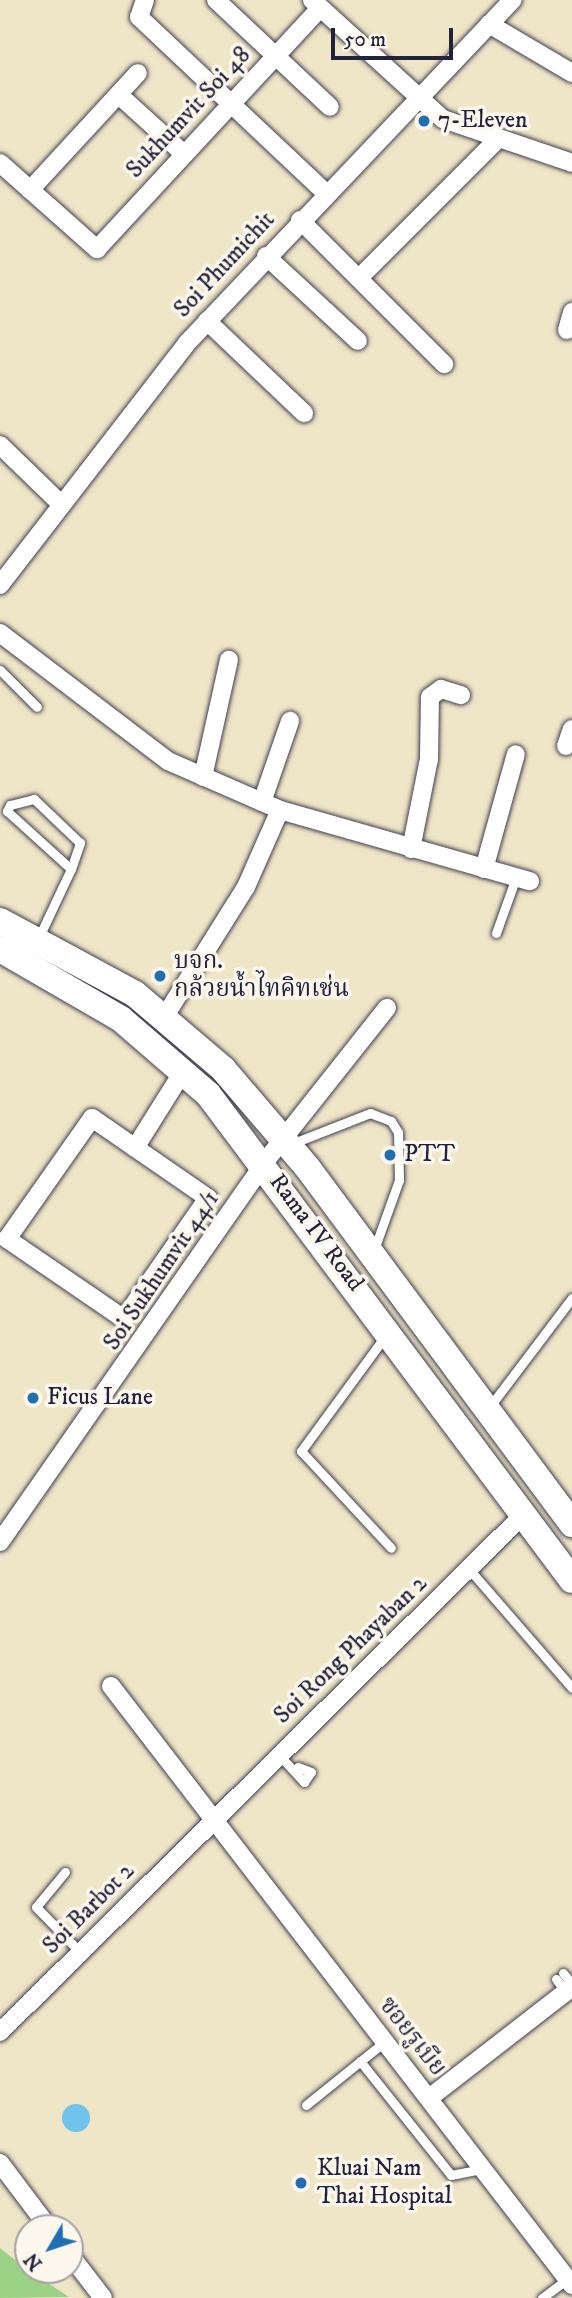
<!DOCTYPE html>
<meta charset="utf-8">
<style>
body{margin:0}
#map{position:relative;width:572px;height:2298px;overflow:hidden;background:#efe5c7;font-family:"IM FELL DW Pica","Noto Serif Thai",serif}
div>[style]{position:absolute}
.green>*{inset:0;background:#9bd285}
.water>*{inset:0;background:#70c3ec}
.round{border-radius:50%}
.roads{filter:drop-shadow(0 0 2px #413f50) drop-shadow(0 0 2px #413f50)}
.lane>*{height:9px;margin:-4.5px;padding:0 4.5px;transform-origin:4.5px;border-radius:4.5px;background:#fff}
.street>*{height:18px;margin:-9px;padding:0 9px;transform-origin:9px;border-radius:9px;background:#fff}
.primary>*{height:26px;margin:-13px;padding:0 13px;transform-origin:13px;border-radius:13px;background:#fff}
.dots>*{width:19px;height:19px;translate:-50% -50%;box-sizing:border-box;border:4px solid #fbf7ec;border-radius:50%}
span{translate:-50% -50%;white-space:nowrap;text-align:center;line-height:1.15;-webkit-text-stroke:7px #fbf7ec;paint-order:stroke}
.street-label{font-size:24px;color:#22223b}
.poi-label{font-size:24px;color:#22223b}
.left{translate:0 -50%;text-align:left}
.north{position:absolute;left:14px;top:2214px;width:70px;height:70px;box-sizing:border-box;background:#fbf7ec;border:2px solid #a4a2a5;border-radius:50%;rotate:231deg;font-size:19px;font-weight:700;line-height:28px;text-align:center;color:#22223b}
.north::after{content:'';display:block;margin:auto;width:24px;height:32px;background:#1f6fb2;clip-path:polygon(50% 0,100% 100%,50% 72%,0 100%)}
.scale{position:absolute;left:331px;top:28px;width:122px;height:32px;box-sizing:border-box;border:4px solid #22223b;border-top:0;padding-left:9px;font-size:21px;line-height:24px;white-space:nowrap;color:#22223b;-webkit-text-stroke:5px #fbf7ec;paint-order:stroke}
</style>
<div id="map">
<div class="green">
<i style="clip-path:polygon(0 2248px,28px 2270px,69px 2297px,0 2298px)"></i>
</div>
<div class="water">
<i class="round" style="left:62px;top:2104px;width:28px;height:28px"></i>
</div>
<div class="roads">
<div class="lane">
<i style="left:0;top:670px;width:52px;rotate:45deg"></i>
<i style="left:496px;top:933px;width:59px;rotate:-70.3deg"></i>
<i style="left:38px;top:939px;width:77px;rotate:-64.8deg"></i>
<i style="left:71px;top:869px;width:28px;rotate:-71deg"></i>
<i style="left:80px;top:843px;width:64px;rotate:-136.3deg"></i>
<i style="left:34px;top:799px;width:25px;rotate:166deg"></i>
<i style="left:10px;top:805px;width:7px;rotate:117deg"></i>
<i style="left:7px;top:811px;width:86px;rotate:42.2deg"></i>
<i style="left:291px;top:1144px;width:85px;rotate:-21.4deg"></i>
<i style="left:370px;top:1113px;width:22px;rotate:21deg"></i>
<i style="left:391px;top:1121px;width:13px;rotate:58deg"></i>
<i style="left:398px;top:1132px;width:48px;rotate:88.8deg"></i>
<i style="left:399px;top:1180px;width:71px;rotate:109.7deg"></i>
<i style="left:386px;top:1335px;width:144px;rotate:126.2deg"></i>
<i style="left:301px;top:1451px;width:132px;rotate:47.1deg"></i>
<i style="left:488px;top:1409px;width:139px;rotate:-52.9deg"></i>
<i style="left:469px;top:1569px;width:157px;rotate:49.1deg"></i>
<i style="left:279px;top:1755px;width:37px;rotate:47deg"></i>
<i style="left:304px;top:1782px;width:12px;rotate:-55deg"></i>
<i style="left:311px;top:1772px;width:14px;rotate:-159deg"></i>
<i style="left:65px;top:1872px;width:45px;rotate:129.6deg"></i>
<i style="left:36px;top:1907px;width:63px;rotate:45.6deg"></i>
<i style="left:563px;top:1973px;width:14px;rotate:51deg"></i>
<i style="left:556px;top:1979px;width:16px;rotate:52deg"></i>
<i style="left:360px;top:2061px;width:146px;rotate:51.4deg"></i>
<i style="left:451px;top:2175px;width:33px;rotate:-11deg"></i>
<i style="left:306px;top:2105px;width:100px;rotate:-38.9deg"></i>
<i style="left:542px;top:2298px;width:31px;rotate:-37deg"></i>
</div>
<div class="street">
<i style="left:145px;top:0;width:18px;rotate:109deg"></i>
<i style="left:139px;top:17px;width:255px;rotate:43.3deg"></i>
<i style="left:216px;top:0;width:156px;rotate:43.2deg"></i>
<i style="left:312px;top:0;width:177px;rotate:42.3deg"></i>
<i style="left:443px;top:119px;width:136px;rotate:18.8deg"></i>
<i style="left:489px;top:24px;width:96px;rotate:30.6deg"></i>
<i style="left:119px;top:95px;width:88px;rotate:42.2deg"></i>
<i style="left:0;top:163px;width:130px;rotate:41.6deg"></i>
<i style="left:97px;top:249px;width:328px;rotate:-47.2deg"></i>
<i style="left:30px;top:190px;width:159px;rotate:-47.3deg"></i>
<i style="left:300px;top:220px;width:204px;rotate:45deg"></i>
<i style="left:266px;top:256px;width:125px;rotate:42.7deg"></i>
<i style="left:360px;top:277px;width:192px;rotate:-45deg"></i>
<i style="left:207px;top:321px;width:134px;rotate:43.5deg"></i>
<i style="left:567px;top:330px;width:19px;rotate:-74deg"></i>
<i style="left:0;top:445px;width:86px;rotate:44.1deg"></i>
<i style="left:0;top:585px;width:306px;rotate:-52.3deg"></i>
<i style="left:187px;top:343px;width:473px;rotate:-46.5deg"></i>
<i style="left:0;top:633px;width:211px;rotate:37.3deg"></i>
<i style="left:168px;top:761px;width:122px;rotate:23.6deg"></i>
<i style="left:280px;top:810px;width:260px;rotate:15.9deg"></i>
<i style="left:566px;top:746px;width:18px;rotate:-71deg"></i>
<i style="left:203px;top:777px;width:120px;rotate:-77.5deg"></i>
<i style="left:262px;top:802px;width:86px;rotate:-70.9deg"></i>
<i style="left:411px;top:849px;width:92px;rotate:-78.7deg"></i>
<i style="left:429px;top:759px;width:62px;rotate:-89.1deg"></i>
<i style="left:430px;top:697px;width:14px;rotate:-36deg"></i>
<i style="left:441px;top:689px;width:21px;rotate:17deg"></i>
<i style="left:484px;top:869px;width:119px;rotate:-74.5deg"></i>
<i style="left:165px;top:1016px;width:152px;rotate:-57.9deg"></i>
<i style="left:246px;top:887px;width:84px;rotate:-66.2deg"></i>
<i style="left:92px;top:1118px;width:141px;rotate:34.6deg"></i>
<i style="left:208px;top:1198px;width:147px;rotate:124.8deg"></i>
<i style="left:124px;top:1319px;width:142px;rotate:-145.6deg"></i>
<i style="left:7px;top:1239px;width:148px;rotate:-54.9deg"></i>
<i style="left:135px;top:1148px;width:92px;rotate:-57.9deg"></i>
<i style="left:0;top:1542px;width:462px;rotate:-55.1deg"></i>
<i style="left:264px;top:1163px;width:198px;rotate:-51.6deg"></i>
<i style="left:111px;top:1686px;width:756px;rotate:52.42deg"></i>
<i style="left:0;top:2032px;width:735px;rotate:-44.67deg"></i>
<i style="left:429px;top:2098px;width:181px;rotate:-37.8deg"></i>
<i style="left:0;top:2163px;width:81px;rotate:53deg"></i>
<i style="left:70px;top:2255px;width:54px;rotate:52.5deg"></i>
</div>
<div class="primary">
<i style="left:0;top:921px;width:153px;rotate:28.4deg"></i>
<i style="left:135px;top:994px;width:116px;rotate:40.4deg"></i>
<i style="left:223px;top:1069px;width:129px;rotate:49.4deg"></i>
<i style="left:307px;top:1167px;width:445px;rotate:53.4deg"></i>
<i style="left:0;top:949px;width:140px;rotate:30deg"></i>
<i style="left:121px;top:1019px;width:115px;rotate:40.8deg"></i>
<i style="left:208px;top:1094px;width:607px;rotate:53.17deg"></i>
</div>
</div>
<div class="dots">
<i style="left:424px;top:121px;background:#1f6fb2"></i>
<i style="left:160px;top:976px;background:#1f6fb2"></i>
<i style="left:390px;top:1155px;background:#1f6fb2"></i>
<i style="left:33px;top:1398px;background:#1f6fb2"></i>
<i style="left:301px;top:2183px;background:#1f6fb2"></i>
</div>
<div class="street-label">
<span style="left:189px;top:113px;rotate:-47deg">Sukhumvit Soi 48</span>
<span style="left:225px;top:265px;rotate:-47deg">Soi Phumichit</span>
<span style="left:316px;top:1233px;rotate:53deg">Rama IV Road</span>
<span style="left:162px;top:1271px;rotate:-56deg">Soi Sukhumvit 44/1</span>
<span style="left:351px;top:1650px;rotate:-44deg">Soi Rong Phayaban 2</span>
<span style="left:89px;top:1909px;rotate:-45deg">Soi Barbot 2</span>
<span style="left:412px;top:2037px;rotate:52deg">ซอยรูเบีย</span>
</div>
<div class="poi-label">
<span class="left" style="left:438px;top:121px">7-Eleven</span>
<span class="left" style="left:174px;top:976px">บจก.<br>กล้วยน้ำไทคิทเช่น</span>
<span class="left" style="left:404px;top:1155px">PTT</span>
<span class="left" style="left:47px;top:1398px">Ficus Lane</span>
<span class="left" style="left:317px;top:2183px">Kluai Nam<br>Thai Hospital</span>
</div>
<div class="north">N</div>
<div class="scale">50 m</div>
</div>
